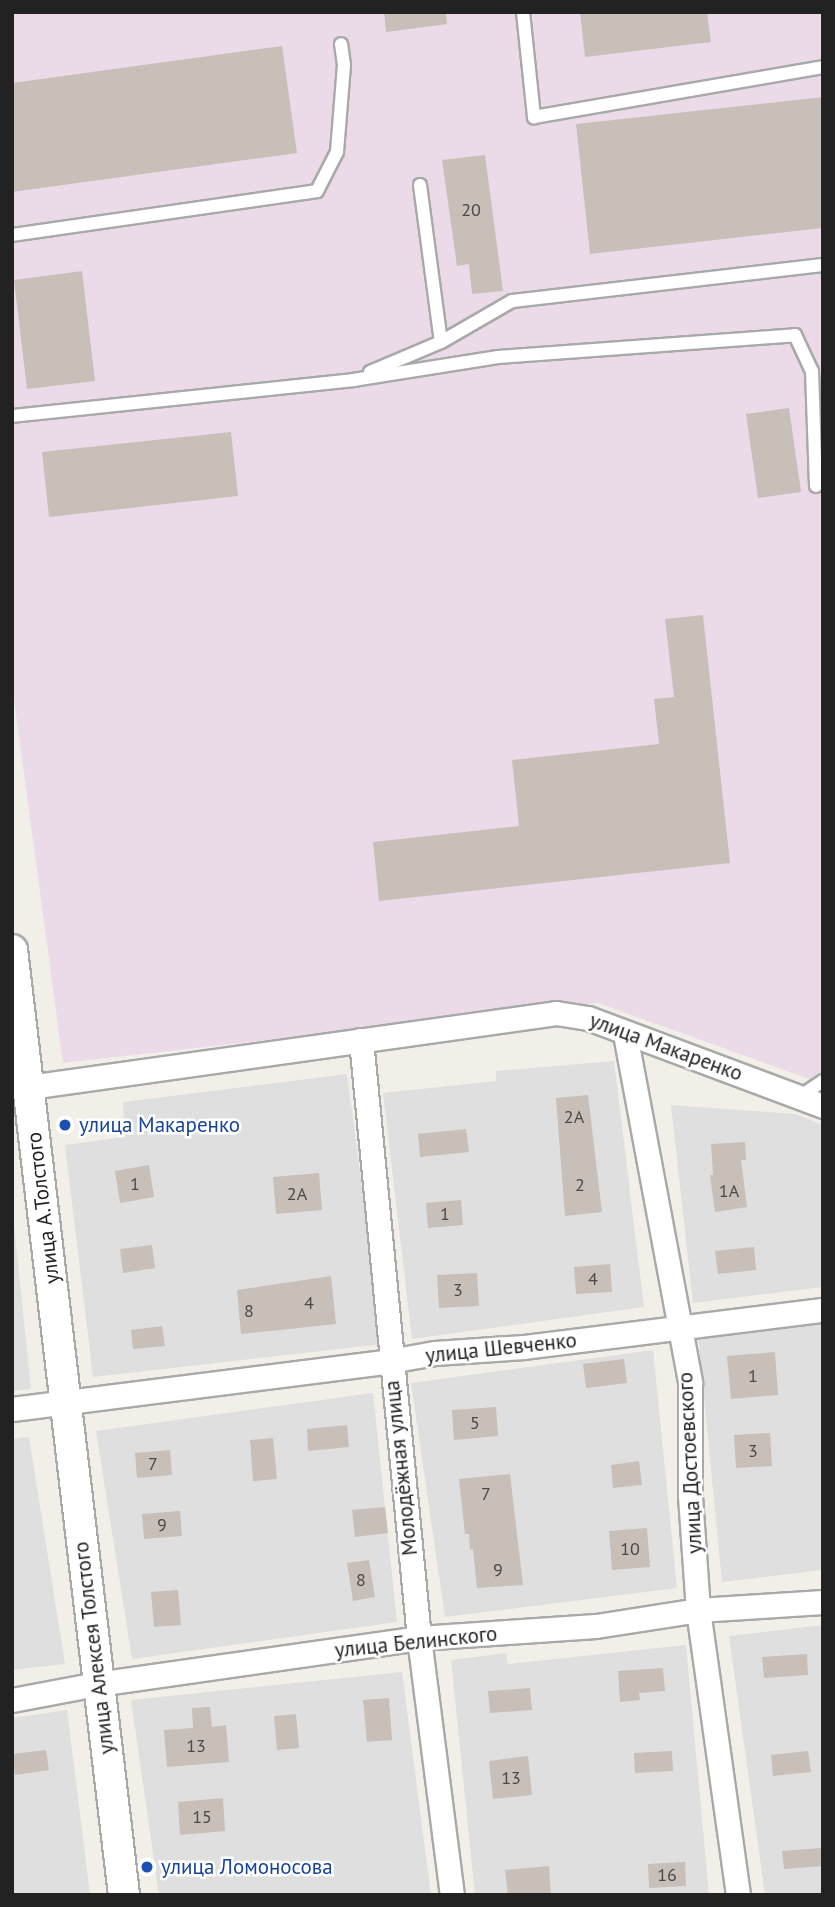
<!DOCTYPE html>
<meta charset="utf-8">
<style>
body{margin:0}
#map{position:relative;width:835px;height:1907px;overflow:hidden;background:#f2efe9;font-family:"PT Sans",sans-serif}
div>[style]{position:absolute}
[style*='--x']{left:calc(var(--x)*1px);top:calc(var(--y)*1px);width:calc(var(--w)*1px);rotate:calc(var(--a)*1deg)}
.residential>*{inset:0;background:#e0dfdf}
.industrial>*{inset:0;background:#ebdbe8}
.building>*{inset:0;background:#c7bfb8}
.roads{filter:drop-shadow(2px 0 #a9a9a9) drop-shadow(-2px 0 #a9a9a9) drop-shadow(0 2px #a9a9a9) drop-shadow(0 -2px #a9a9a9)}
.service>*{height:12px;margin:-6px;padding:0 6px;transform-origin:6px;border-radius:6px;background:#fff}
.minor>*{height:23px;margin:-11.5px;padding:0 11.5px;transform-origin:11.5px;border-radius:11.5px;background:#fff}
.tertiary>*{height:30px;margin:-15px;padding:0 15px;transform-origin:15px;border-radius:15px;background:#fff}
.dots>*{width:19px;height:19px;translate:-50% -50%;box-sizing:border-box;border:4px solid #fff;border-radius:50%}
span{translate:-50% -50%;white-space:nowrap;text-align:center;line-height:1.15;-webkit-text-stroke:5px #fff;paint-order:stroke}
.number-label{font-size:18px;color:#4b4948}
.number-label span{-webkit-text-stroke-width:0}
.street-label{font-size:21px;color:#222}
.transit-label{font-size:21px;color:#164399}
.left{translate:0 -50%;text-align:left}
.frame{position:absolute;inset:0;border:14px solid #222;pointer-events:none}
</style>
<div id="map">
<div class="residential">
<div style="clip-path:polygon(614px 1061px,644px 1307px,412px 1339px,383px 1093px,496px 1081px,496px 1071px)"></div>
<div style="clip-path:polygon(347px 1074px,383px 1344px,93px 1377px,65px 1145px,125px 1137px,123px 1102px)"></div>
<div style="clip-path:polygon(671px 1105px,796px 1114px,823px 1125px,823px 1287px,693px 1303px)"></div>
<div style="clip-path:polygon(12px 1205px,31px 1389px,12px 1391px)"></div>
<div style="clip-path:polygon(823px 1323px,823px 1570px,722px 1582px,698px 1335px)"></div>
<div style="clip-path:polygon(653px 1350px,677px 1588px,445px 1617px,411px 1383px)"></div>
<div style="clip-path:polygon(373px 1393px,397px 1622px,132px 1659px,96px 1431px)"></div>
<div style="clip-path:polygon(29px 1437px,65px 1664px,12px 1670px,12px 1439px)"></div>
<div style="clip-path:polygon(823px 1625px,823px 1895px,765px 1895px,729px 1636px)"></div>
<div style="clip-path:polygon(686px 1645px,709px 1895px,475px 1895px,451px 1660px,506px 1653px,508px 1664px)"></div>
<div style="clip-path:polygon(402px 1672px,431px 1895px,159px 1895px,131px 1700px)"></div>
<div style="clip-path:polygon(67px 1710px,90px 1895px,12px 1895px,12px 1718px)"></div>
</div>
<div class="industrial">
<div style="clip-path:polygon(12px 12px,823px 12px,823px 1084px,598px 1003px,63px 1063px,12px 685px)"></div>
</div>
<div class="building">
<div style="clip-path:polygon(384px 12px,446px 12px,447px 24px,386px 32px)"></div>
<div style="clip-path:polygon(580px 12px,707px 12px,711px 42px,585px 57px)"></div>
<div style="clip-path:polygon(282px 46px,297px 153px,12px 192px,12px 83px)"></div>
<div style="clip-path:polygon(823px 97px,823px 228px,590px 254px,576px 124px)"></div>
<div style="clip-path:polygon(485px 155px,503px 291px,472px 294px,469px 264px,457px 266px,442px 160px)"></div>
<div style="clip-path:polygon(82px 271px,95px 381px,27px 389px,14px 280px)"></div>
<div style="clip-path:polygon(789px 408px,801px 492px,758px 498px,746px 414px)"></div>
<div style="clip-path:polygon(231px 432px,238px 496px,49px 517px,42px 452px)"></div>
<div style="clip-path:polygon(703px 615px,730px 863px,379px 901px,373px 842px,519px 826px,512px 760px,659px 744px,654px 699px,674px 697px,665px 619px)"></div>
<div style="clip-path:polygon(588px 1095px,602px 1212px,565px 1216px,556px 1098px)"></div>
<div style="clip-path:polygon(466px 1129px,469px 1152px,420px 1157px,418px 1134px)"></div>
<div style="clip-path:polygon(745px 1142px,746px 1160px,741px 1160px,747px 1207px,715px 1212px,710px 1175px,713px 1175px,711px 1144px)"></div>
<div style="clip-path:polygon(149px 1165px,154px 1197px,120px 1203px,115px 1171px)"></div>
<div style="clip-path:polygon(319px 1173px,322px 1210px,276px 1214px,273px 1177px)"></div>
<div style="clip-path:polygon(461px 1200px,463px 1225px,428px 1228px,426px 1203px)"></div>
<div style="clip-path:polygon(152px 1245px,155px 1268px,123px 1273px,120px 1249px)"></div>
<div style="clip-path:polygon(754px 1247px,756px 1270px,718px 1274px,715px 1251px)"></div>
<div style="clip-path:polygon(610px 1264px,612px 1292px,576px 1294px,574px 1267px)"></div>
<div style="clip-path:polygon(477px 1273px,479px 1306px,439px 1308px,437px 1275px)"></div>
<div style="clip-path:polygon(331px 1276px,336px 1324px,241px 1334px,237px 1290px)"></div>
<div style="clip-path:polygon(162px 1326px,165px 1346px,133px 1349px,131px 1330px)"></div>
<div style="clip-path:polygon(775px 1352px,778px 1395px,731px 1399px,727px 1356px)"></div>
<div style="clip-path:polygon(624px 1359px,627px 1383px,586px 1388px,583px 1364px)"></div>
<div style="clip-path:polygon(496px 1407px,498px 1436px,454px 1440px,452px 1410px)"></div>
<div style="clip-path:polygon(347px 1425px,349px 1447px,308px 1451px,307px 1429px)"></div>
<div style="clip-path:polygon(770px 1433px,772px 1466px,736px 1468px,734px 1435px)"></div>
<div style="clip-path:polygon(273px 1438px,277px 1479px,253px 1481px,250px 1440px)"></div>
<div style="clip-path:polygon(170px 1450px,172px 1475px,137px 1478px,135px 1453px)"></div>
<div style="clip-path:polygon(639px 1461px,642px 1485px,613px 1488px,611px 1465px)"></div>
<div style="clip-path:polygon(510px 1474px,523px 1585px,477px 1588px,473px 1549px,470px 1550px,469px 1534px,465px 1534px,459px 1479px)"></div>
<div style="clip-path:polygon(385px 1507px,388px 1533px,355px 1537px,352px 1510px)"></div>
<div style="clip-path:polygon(180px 1511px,182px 1536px,144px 1539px,142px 1514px)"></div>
<div style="clip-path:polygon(647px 1528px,650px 1567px,612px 1570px,609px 1531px)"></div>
<div style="clip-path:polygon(369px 1560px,375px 1597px,353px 1601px,347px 1563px)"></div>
<div style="clip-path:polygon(178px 1590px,181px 1625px,154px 1627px,151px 1592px)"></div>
<div style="clip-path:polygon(807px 1654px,808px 1675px,764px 1678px,762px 1657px)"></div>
<div style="clip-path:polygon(663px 1668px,665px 1691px,639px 1693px,640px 1700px,620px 1702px,618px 1671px)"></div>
<div style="clip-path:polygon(530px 1688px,532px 1710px,490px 1713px,488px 1691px)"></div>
<div style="clip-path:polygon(389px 1698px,392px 1740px,367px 1742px,363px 1700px)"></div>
<div style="clip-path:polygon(210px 1707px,212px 1727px,226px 1725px,229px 1762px,167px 1767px,164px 1730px,193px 1728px,192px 1708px)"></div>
<div style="clip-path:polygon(296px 1714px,299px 1748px,277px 1750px,274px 1716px)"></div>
<div style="clip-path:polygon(46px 1750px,49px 1770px,15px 1775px,12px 1754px)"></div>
<div style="clip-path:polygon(672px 1751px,673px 1771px,635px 1773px,634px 1753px)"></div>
<div style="clip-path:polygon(808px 1751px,811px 1772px,773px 1776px,771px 1755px)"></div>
<div style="clip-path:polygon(528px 1756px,532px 1795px,493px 1799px,489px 1761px)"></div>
<div style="clip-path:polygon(223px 1798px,225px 1831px,180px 1835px,178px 1802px)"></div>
<div style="clip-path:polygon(821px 1848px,823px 1866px,784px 1869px,782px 1851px)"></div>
<div style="clip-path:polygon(685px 1862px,686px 1886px,649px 1888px,648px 1864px)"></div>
<div style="clip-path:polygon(549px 1866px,551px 1895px,508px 1895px,505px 1870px)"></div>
</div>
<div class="roads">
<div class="service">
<div style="--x:523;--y:12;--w:106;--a:84"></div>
<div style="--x:534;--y:117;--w:293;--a:-9.8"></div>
<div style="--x:420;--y:185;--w:158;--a:82.4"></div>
<div style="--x:12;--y:235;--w:308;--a:-8.2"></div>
<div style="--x:317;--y:191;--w:44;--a:-62.9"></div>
<div style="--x:337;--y:152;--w:87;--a:-85.4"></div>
<div style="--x:344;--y:65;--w:21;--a:-98"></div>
<div style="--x:370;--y:372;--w:77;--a:-22.9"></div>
<div style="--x:441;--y:342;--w:82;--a:-30"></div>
<div style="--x:512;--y:301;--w:313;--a:-6.6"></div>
<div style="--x:12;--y:416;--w:343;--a:-6"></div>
<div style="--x:353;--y:380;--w:147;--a:-9"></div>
<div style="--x:498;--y:357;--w:298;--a:-4.2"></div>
<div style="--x:795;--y:335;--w:40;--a:65"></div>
<div style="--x:812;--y:371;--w:115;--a:88"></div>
<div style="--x:802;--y:1095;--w:25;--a:-34"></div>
</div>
<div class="minor">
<div style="--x:625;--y:1034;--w:355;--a:79.4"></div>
<div style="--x:690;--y:1383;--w:113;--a:90"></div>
<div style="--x:690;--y:1496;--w:114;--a:86"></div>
<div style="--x:698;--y:1610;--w:288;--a:82"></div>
<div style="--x:361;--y:1040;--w:601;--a:84.46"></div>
<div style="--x:419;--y:1638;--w:259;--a:82.7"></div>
<div style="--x:29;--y:1087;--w:532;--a:-7.99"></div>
<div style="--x:556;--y:1013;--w:32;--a:9"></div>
<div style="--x:588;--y:1018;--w:251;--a:20.5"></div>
<div style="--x:12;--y:1409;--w:381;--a:-7.2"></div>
<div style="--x:390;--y:1361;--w:46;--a:-10.1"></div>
<div style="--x:435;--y:1353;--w:89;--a:-3.9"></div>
<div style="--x:524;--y:1347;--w:301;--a:-7.1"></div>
<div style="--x:12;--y:1700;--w:86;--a:-10.7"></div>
<div style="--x:97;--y:1684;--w:325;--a:-8.1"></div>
<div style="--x:419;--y:1638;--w:177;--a:-3.9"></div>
<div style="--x:596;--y:1626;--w:103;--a:-8.9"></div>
<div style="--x:698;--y:1610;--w:125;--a:-3.7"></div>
</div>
<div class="tertiary">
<div style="--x:12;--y:950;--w:952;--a:83.24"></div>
</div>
</div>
<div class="dots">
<div style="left:65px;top:1125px;background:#1a4fb4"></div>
<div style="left:147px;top:1867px;background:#1a4fb4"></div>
</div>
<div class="number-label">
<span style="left:471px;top:210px">20</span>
<span style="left:574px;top:1117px">2А</span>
<span style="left:135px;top:1184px">1</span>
<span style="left:580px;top:1185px">2</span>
<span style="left:729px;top:1191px">1А</span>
<span style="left:297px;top:1194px">2А</span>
<span style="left:445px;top:1214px">1</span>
<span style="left:593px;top:1279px">4</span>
<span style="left:458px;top:1290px">3</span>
<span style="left:309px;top:1303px">4</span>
<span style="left:249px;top:1311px">8</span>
<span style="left:753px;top:1376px">1</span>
<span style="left:475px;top:1423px">5</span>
<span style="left:753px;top:1451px">3</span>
<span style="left:153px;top:1464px">7</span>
<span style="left:486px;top:1494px">7</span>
<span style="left:162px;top:1525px">9</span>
<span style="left:630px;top:1549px">10</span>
<span style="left:498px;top:1570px">9</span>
<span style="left:361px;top:1580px">8</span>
<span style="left:196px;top:1746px">13</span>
<span style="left:511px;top:1778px">13</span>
<span style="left:202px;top:1817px">15</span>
<span style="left:667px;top:1875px">16</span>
</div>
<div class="street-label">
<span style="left:666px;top:1047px;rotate:20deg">улица Макаренко</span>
<span style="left:43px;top:1208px;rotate:-97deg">улица А.Толстого</span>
<span style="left:501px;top:1348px;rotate:-6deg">улица Шевченко</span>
<span style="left:690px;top:1463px;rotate:-93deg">улица Достоевского</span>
<span style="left:401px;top:1468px;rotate:-96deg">Молодёжная улица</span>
<span style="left:416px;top:1642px;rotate:-6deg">улица Белинского</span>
<span style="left:94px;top:1648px;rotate:-97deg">улица Алексея Толстого</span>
</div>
<div class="transit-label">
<span class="left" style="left:79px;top:1125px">улица Макаренко</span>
<span class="left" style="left:161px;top:1867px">улица Ломоносова</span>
</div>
<div class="frame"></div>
</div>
